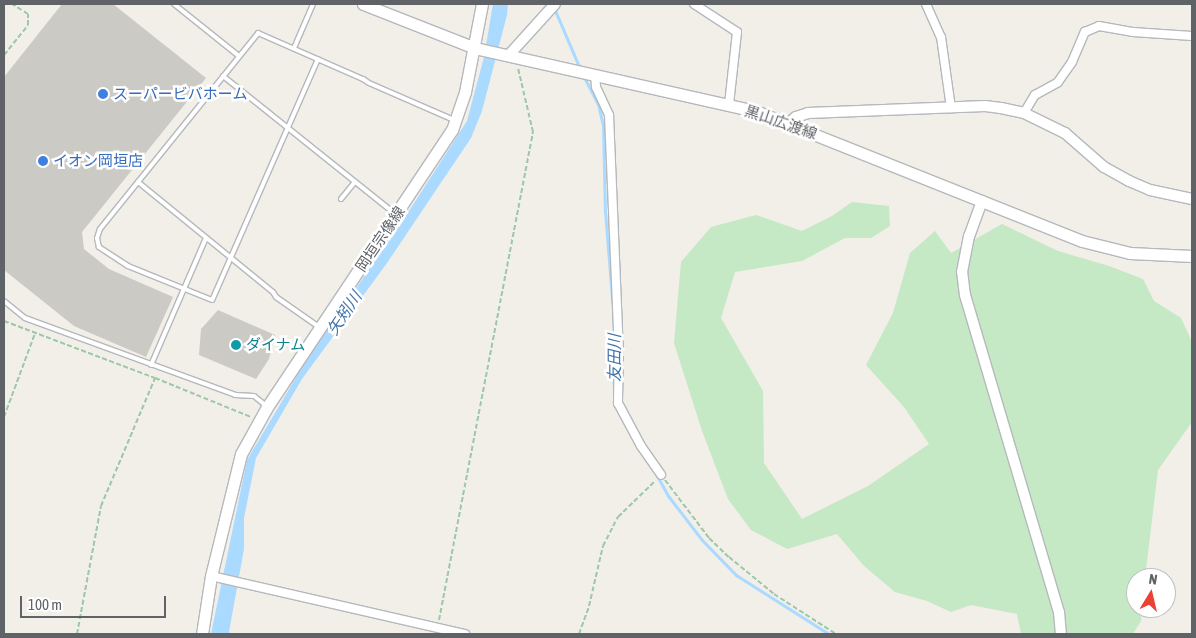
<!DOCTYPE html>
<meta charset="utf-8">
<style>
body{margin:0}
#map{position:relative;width:1196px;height:638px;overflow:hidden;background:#f1efe8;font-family:"Asap Condensed","Noto Sans JP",sans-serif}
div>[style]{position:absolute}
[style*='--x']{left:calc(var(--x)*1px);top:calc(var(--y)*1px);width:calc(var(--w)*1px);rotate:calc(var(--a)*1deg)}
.green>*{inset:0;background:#c5e8c5}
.water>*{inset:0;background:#aadaff}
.stream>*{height:3px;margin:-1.5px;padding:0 1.5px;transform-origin:1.5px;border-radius:1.5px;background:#aadaff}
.building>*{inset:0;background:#cccac5}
.path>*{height:2px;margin-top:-1px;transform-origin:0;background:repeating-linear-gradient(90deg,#9cc7a9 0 5px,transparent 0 7.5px)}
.roads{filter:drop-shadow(1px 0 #b5b8bc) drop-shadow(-1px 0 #b5b8bc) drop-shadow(0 1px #b5b8bc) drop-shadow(0 -1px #b5b8bc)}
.service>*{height:4px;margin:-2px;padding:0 2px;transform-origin:2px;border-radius:2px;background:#fff}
.minor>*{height:8px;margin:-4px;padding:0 4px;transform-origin:4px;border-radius:4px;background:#fff}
.tertiary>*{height:10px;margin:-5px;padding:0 5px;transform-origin:5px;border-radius:5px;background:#fff}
.secondary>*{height:11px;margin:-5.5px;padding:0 5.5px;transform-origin:5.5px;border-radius:5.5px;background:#fff}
.dots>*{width:14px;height:14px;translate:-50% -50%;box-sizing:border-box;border:2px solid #fff;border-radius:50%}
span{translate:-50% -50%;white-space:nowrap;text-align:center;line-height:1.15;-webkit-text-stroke:5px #fff;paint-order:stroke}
.shop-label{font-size:15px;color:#366cbe}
.left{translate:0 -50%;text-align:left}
.street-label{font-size:15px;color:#5f6368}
.culture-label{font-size:15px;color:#0d838f}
.water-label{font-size:16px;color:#4174aa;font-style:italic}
.frame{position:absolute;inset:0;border:5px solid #5f6368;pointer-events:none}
.north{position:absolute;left:1126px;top:568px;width:50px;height:50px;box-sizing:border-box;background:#fff;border:1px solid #bfc1c3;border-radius:50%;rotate:9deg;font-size:14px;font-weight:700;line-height:20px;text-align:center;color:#5f6368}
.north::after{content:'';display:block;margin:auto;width:18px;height:22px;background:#ea4335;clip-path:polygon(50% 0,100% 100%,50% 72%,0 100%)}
.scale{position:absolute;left:20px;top:596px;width:146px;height:22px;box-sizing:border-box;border:2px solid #5f6368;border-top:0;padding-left:6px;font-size:15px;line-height:18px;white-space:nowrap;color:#5f6368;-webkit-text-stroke:4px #fff;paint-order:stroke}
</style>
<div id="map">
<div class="green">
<div style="clip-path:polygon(852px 202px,889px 206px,890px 226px,871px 238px,845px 238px,802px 261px,735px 272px,721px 318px,763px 391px,764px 463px,802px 519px,868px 486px,929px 444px,904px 407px,866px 365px,893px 313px,910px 253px,935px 231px,951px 253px,1002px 224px,1058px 251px,1109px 266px,1143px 279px,1154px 301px,1181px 318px,1192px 342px,1192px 422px,1158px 470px,1145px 578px,1136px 578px,1136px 608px,1142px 608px,1141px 621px,1133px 634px,1021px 634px,1017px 614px,971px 605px,951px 612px,927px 601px,895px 592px,864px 566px,837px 534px,787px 549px,751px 530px,728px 499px,702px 431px,674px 343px,681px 262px,711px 227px,756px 215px,802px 231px,832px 216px)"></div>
</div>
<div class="water">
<div style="clip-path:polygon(493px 4px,508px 4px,507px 15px,482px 111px,471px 138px,387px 263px,302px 379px,256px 458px,244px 518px,244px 549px,229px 632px,231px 634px,211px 634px,247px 460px,307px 359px,400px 225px,467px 121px,484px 57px)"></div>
</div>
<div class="stream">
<div style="--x:554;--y:8;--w:66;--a:66.9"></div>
<div style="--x:583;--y:75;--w:33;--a:63"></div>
<div style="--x:598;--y:104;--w:23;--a:77"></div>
<div style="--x:603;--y:126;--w:85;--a:88.7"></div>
<div style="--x:605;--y:211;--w:111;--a:85.4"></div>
<div style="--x:614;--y:322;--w:46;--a:92.5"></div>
<div style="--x:612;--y:368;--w:28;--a:84"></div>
<div style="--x:656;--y:474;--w:26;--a:61"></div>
<div style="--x:669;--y:497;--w:54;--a:52.5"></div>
<div style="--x:702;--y:540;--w:49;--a:45.8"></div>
<div style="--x:736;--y:575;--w:110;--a:32.4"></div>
</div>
<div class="building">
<div style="clip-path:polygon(62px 4px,113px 4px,206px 78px,82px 232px,84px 249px,109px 269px,173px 297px,146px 357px,74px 326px,4px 270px,4px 77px)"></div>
<div style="clip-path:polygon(218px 310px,275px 335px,269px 359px,256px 379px,199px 355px,201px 329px)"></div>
</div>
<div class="path">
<div style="--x:4;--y:55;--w:38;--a:-51"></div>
<div style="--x:28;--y:25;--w:11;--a:-90"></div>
<div style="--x:28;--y:14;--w:19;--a:-148"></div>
<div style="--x:4;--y:321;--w:161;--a:20.7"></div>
<div style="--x:155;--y:378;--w:104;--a:22.1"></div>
<div style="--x:4;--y:417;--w:90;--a:-69.7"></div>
<div style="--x:665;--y:480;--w:73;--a:52.8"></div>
<div style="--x:709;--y:538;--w:28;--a:44"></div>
<div style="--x:729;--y:557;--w:58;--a:39.4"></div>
<div style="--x:774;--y:594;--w:74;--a:32.8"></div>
<div style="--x:439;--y:620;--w:497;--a:-79.1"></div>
<div style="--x:533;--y:132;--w:66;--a:-103.2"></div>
<div style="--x:77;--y:634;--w:130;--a:-79.4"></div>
<div style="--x:101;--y:506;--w:139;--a:-67.1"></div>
<div style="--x:579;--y:634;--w:30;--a:-70"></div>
<div style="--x:589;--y:606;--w:62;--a:-76.9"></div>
<div style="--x:603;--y:546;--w:33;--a:-63"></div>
<div style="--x:618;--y:517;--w:52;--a:-44.2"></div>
</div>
<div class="roads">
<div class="service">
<div style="--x:174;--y:4;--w:83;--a:38.7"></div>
<div style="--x:294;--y:48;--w:48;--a:-66.6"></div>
<div style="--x:318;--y:59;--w:263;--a:113.7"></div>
<div style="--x:212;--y:300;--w:91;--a:-158"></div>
<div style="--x:128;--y:266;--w:35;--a:-147"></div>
<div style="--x:99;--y:247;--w:9;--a:-103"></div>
<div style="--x:97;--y:238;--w:9;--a:-72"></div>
<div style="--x:100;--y:229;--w:252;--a:-51.1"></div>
<div style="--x:258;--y:33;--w:115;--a:23.7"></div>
<div style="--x:363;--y:79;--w:7;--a:34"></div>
<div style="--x:369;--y:83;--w:93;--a:23.5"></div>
<div style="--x:223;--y:76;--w:221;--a:38.7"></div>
<div style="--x:138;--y:182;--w:174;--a:39.2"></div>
<div style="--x:273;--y:292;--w:6;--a:59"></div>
<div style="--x:276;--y:297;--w:52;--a:34.9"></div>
<div style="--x:341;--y:199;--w:21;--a:-51"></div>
<div style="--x:4;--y:301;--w:27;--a:39"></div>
<div style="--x:25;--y:318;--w:224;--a:20.1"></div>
<div style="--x:235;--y:395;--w:19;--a:3"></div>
<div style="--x:254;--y:396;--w:14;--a:39"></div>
<div style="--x:151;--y:365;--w:138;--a:-66.6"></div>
</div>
<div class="minor">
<div style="--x:694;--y:4;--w:51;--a:33.1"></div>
<div style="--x:737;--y:32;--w:73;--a:96.3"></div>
<div style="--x:926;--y:4;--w:36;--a:66"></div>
<div style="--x:941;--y:37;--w:72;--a:82"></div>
<div style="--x:595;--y:75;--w:12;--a:85"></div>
<div style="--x:596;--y:87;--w:31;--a:65"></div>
<div style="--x:609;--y:115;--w:234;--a:87.6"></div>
<div style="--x:619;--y:349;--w:54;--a:91.1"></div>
<div style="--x:618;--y:403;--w:49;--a:61.9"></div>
<div style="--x:641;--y:446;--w:35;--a:55"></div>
<div style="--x:1024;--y:113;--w:21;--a:-59"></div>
<div style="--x:1035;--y:95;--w:26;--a:-29"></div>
<div style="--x:1058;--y:82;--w:24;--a:-55"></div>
<div style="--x:1072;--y:62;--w:33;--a:-67"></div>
<div style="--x:1085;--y:32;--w:15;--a:-23"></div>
<div style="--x:1099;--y:26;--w:35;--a:10"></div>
<div style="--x:1133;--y:32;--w:59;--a:3.9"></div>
<div style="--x:211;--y:576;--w:261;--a:12.9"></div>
</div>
<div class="tertiary">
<div style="--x:508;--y:56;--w:70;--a:-47.9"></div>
<div style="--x:789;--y:123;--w:9;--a:-41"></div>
<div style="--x:796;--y:117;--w:13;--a:-18"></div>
<div style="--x:808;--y:113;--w:177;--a:-2.3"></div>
<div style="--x:985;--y:106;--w:16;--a:7"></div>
<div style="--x:1001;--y:108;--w:24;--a:12"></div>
<div style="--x:1024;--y:113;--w:46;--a:26"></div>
<div style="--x:1065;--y:133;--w:52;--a:41.1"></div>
<div style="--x:1104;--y:167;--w:29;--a:29"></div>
<div style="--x:1129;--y:181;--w:23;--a:23"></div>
<div style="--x:1150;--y:190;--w:43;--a:12.1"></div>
<div style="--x:982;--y:201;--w:37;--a:110"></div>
<div style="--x:969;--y:236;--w:36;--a:101"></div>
<div style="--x:962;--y:271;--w:24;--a:83"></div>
<div style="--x:965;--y:295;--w:331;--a:73.5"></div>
<div style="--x:1059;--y:612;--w:22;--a:85"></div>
</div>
<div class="secondary">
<div style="--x:363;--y:4;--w:120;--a:21.4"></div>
<div style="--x:475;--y:48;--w:290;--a:12.7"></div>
<div style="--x:758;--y:112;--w:349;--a:21.7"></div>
<div style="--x:1082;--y:241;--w:49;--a:14"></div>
<div style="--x:1130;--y:253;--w:62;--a:2.8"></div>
<div style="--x:202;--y:634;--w:59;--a:-81.2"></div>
<div style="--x:211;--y:576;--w:126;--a:-76.2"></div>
<div style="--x:241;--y:454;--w:54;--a:-61"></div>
<div style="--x:267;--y:407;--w:333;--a:-56.3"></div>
<div style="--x:452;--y:130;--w:40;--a:-71.1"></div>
<div style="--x:465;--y:92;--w:90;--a:-79.1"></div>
</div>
</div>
<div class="dots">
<div style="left:103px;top:94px;background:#3f7fe0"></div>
<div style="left:43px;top:161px;background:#3f7fe0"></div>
<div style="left:236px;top:345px;background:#0f9aa8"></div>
</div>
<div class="shop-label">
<span class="left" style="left:113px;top:94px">スーパービバホーム</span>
<span class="left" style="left:53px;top:161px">イオン岡垣店</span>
</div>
<div class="street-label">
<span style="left:781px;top:122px;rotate:19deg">黒山広渡線</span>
<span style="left:380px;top:239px;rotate:-56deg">岡垣宗像線</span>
</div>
<div class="culture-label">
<span class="left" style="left:246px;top:345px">ダイナム</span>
</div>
<div class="water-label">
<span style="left:344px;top:313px;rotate:-56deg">矢矧川</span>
<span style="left:614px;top:358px;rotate:-90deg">友田川</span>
</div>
<div class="frame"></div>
<div class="north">N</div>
<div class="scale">100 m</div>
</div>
